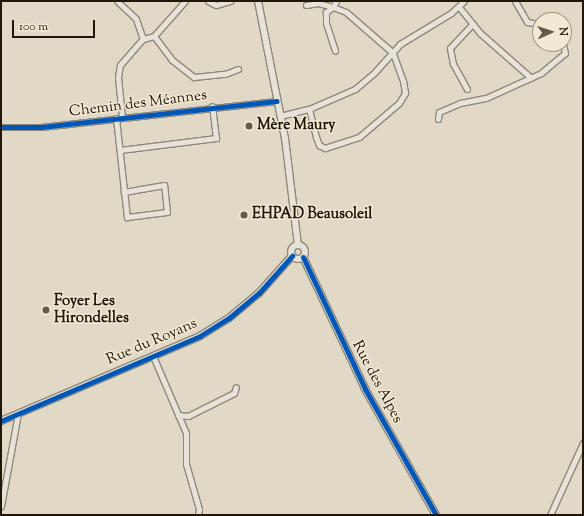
<!DOCTYPE html>
<meta charset="utf-8">
<style>
body{margin:0}
#map{position:relative;width:584px;height:516px;overflow:hidden;background:#e1d8c5;font-family:"Sorts Mill Goudy",serif}
div>[style]{position:absolute}
[style*='--x']{left:calc(var(--x)*1px);top:calc(var(--y)*1px);width:calc(var(--w)*1px);rotate:calc(var(--a)*1deg)}
.roads{filter:drop-shadow(1px 0 #8e887b) drop-shadow(-1px 0 #8e887b) drop-shadow(0 1px #8e887b) drop-shadow(0 -1px #8e887b)}
.minor>*{height:5px;margin:-2.5px;padding:0 2.5px;transform-origin:2.5px;border-radius:2.5px;background:#e7e3d9}
.tertiary>*{height:6px;margin:-3px;padding:0 3px;transform-origin:3px;border-radius:3px;background:#e7e3d9}
.tertiary>.ring{margin:-3px;padding:0;box-sizing:content-box;background:none;border:6px solid #e7e3d9;border-radius:50%}
.cycleway>*{height:5px;margin:-2.5px;padding:0 2.5px;transform-origin:2.5px;border-radius:2.5px;background:#0057b8}
.dots>*{width:11px;height:11px;translate:-50% -50%;box-sizing:border-box;border:2px solid #f3e9d2;border-radius:50%}
span{translate:-50% -50%;white-space:nowrap;text-align:center;line-height:1.15;-webkit-text-stroke:3px #f3e9d2;paint-order:stroke}
.street-label{font-size:15px;color:#20170a}
.poi-label{font-size:15px;color:#20170a;font-weight:700}
.left{translate:0 -50%;text-align:left}
.frame{position:absolute;inset:0;border:2px solid #20170a;pointer-events:none}
.north{position:absolute;left:532px;top:12px;width:40px;height:40px;box-sizing:border-box;background:#f3e9d2;border:1px solid #9f9582;border-radius:50%;rotate:87deg;font-size:11px;font-weight:700;line-height:16px;text-align:center;color:#20170a}
.north::after{content:'';display:block;margin:auto;width:14px;height:18px;background:#645b4b;clip-path:polygon(50% 0,100% 100%,50% 72%,0 100%)}
.scale{position:absolute;left:12px;top:20px;width:83px;height:18px;box-sizing:border-box;border:2px solid #20170a;border-top:0;padding-left:5px;font-size:12px;line-height:14px;white-space:nowrap;color:#20170a;-webkit-text-stroke:3px #f3e9d2;paint-order:stroke}
</style>
<div id="map">
<div class="roads">
<div class="minor">
<div style="--x:117;--y:1;--w:26;--a:43"></div>
<div style="--x:136;--y:19;--w:21;--a:71"></div>
<div style="--x:208;--y:1;--w:9;--a:27"></div>
<div style="--x:216;--y:5;--w:15;--a:-16"></div>
<div style="--x:515;--y:1;--w:24;--a:60"></div>
<div style="--x:527;--y:22;--w:13;--a:9"></div>
<div style="--x:306;--y:5;--w:12;--a:-9"></div>
<div style="--x:318;--y:3;--w:16;--a:15"></div>
<div style="--x:333;--y:7;--w:9;--a:144"></div>
<div style="--x:326;--y:12;--w:11;--a:90"></div>
<div style="--x:326;--y:23;--w:29;--a:72"></div>
<div style="--x:459;--y:7;--w:33;--a:51"></div>
<div style="--x:480;--y:33;--w:68;--a:41.4"></div>
<div style="--x:154;--y:36;--w:30;--a:53"></div>
<div style="--x:172;--y:60;--w:28;--a:38"></div>
<div style="--x:194;--y:77;--w:31;--a:-6"></div>
<div style="--x:225;--y:74;--w:14;--a:-21"></div>
<div style="--x:467;--y:89;--w:29;--a:-119"></div>
<div style="--x:453;--y:64;--w:16;--a:-101"></div>
<div style="--x:450;--y:48;--w:33;--a:-47"></div>
<div style="--x:309;--y:109;--w:29;--a:76"></div>
<div style="--x:316;--y:137;--w:9;--a:69"></div>
<div style="--x:319;--y:145;--w:7;--a:27"></div>
<div style="--x:325;--y:148;--w:36;--a:-18"></div>
<div style="--x:359;--y:137;--w:52;--a:-40.4"></div>
<div style="--x:399;--y:103;--w:12;--a:-59"></div>
<div style="--x:405;--y:93;--w:12;--a:-99"></div>
<div style="--x:403;--y:81;--w:30;--a:-110"></div>
<div style="--x:393;--y:53;--w:62;--a:-138.9"></div>
<div style="--x:346;--y:12;--w:14;--a:-159"></div>
<div style="--x:333;--y:7;--w:7;--a:-63"></div>
<div style="--x:280;--y:116;--w:30;--a:-14"></div>
<div style="--x:309;--y:109;--w:50;--a:-23.5"></div>
<div style="--x:355;--y:89;--w:25;--a:-40"></div>
<div style="--x:374;--y:73;--w:39;--a:-48"></div>
<div style="--x:400;--y:44;--w:60;--a:-31.3"></div>
<div style="--x:451;--y:13;--w:18;--a:-43"></div>
<div style="--x:122;--y:117;--w:40;--a:-95.7"></div>
<div style="--x:118;--y:77;--w:12;--a:-81"></div>
<div style="--x:120;--y:65;--w:35;--a:-49"></div>
<div style="--x:143;--y:39;--w:11;--a:-15"></div>
<div style="--x:154;--y:36;--w:47;--a:-48.5"></div>
<div style="--x:116;--y:118;--w:100;--a:83.7"></div>
<div style="--x:127;--y:217;--w:40;--a:-7.1"></div>
<div style="--x:167;--y:212;--w:27;--a:-96"></div>
<div style="--x:164;--y:185;--w:41;--a:170.1"></div>
<div style="--x:438;--y:119;--w:7;--a:-82"></div>
<div style="--x:439;--y:112;--w:23;--a:-23"></div>
<div style="--x:460;--y:103;--w:26;--a:-11"></div>
<div style="--x:486;--y:98;--w:60;--a:-24.4"></div>
<div style="--x:541;--y:73;--w:31;--a:-40"></div>
<div style="--x:565;--y:53;--w:9;--a:-103"></div>
<div style="--x:1;--y:127;--w:40;--a:0"></div>
<div style="--x:41;--y:127;--w:237;--a:-6.3"></div>
<div style="--x:120;--y:150;--w:97;--a:-7.1"></div>
<div style="--x:216;--y:138;--w:32;--a:-97"></div>
<div style="--x:153;--y:356;--w:84;--a:66.8"></div>
<div style="--x:186;--y:433;--w:31;--a:90"></div>
<div style="--x:186;--y:464;--w:47;--a:73.9"></div>
<div style="--x:199;--y:509;--w:6;--a:99"></div>
<div style="--x:178;--y:415;--w:10;--a:6"></div>
<div style="--x:188;--y:416;--w:51;--a:-26.6"></div>
<div style="--x:234;--y:393;--w:6;--a:-72"></div>
<div style="--x:1;--y:506;--w:95;--a:-79.6"></div>
<div style="--x:550;--y:515;--w:79;--a:-65.4"></div>
</div>
<div class="tertiary">
<div style="--x:258;--y:1;--w:140;--a:78.9"></div>
<div style="--x:285;--y:138;--w:108;--a:83.1"></div>
<div class="ring" style="left:291px;top:245px;width:8px;height:8px"></div>
<div style="--x:303;--y:257;--w:146;--a:64.8"></div>
<div style="--x:365;--y:389;--w:145;--a:60.6"></div>
<div style="--x:1;--y:421;--w:216;--a:-23.1"></div>
<div style="--x:200;--y:336;--w:34;--a:-32"></div>
<div style="--x:229;--y:318;--w:39;--a:-40"></div>
<div style="--x:259;--y:293;--w:50;--a:-48.3"></div>
</div>
</div>
<div class="cycleway">
<div style="--x:1;--y:127;--w:40;--a:0"></div>
<div style="--x:41;--y:127;--w:237;--a:-6.3"></div>
<div style="--x:303;--y:257;--w:146;--a:64.8"></div>
<div style="--x:365;--y:389;--w:145;--a:60.6"></div>
<div style="--x:1;--y:421;--w:216;--a:-23.1"></div>
<div style="--x:200;--y:336;--w:34;--a:-32"></div>
<div style="--x:229;--y:318;--w:39;--a:-40"></div>
<div style="--x:259;--y:293;--w:50;--a:-48.3"></div>
</div>
<div class="dots">
<div style="left:249px;top:126px;background:#645b4b"></div>
<div style="left:244px;top:215px;background:#645b4b"></div>
<div style="left:46px;top:310px;background:#645b4b"></div>
</div>
<div class="street-label">
<span style="left:138px;top:104px;rotate:-7deg">Chemin des Méannes</span>
<span style="left:152px;top:342px;rotate:-23deg">Rue du Royans</span>
<span style="left:377px;top:382px;rotate:62deg">Rue des Alpes</span>
</div>
<div class="poi-label">
<span class="left" style="left:257px;top:126px">Mère Maury</span>
<span class="left" style="left:252px;top:215px">EHPAD Beausoleil</span>
<span class="left" style="left:54px;top:310px">Foyer Les<br>Hirondelles</span>
</div>
<div class="frame"></div>
<div class="north">N</div>
<div class="scale">100 m</div>
</div>
